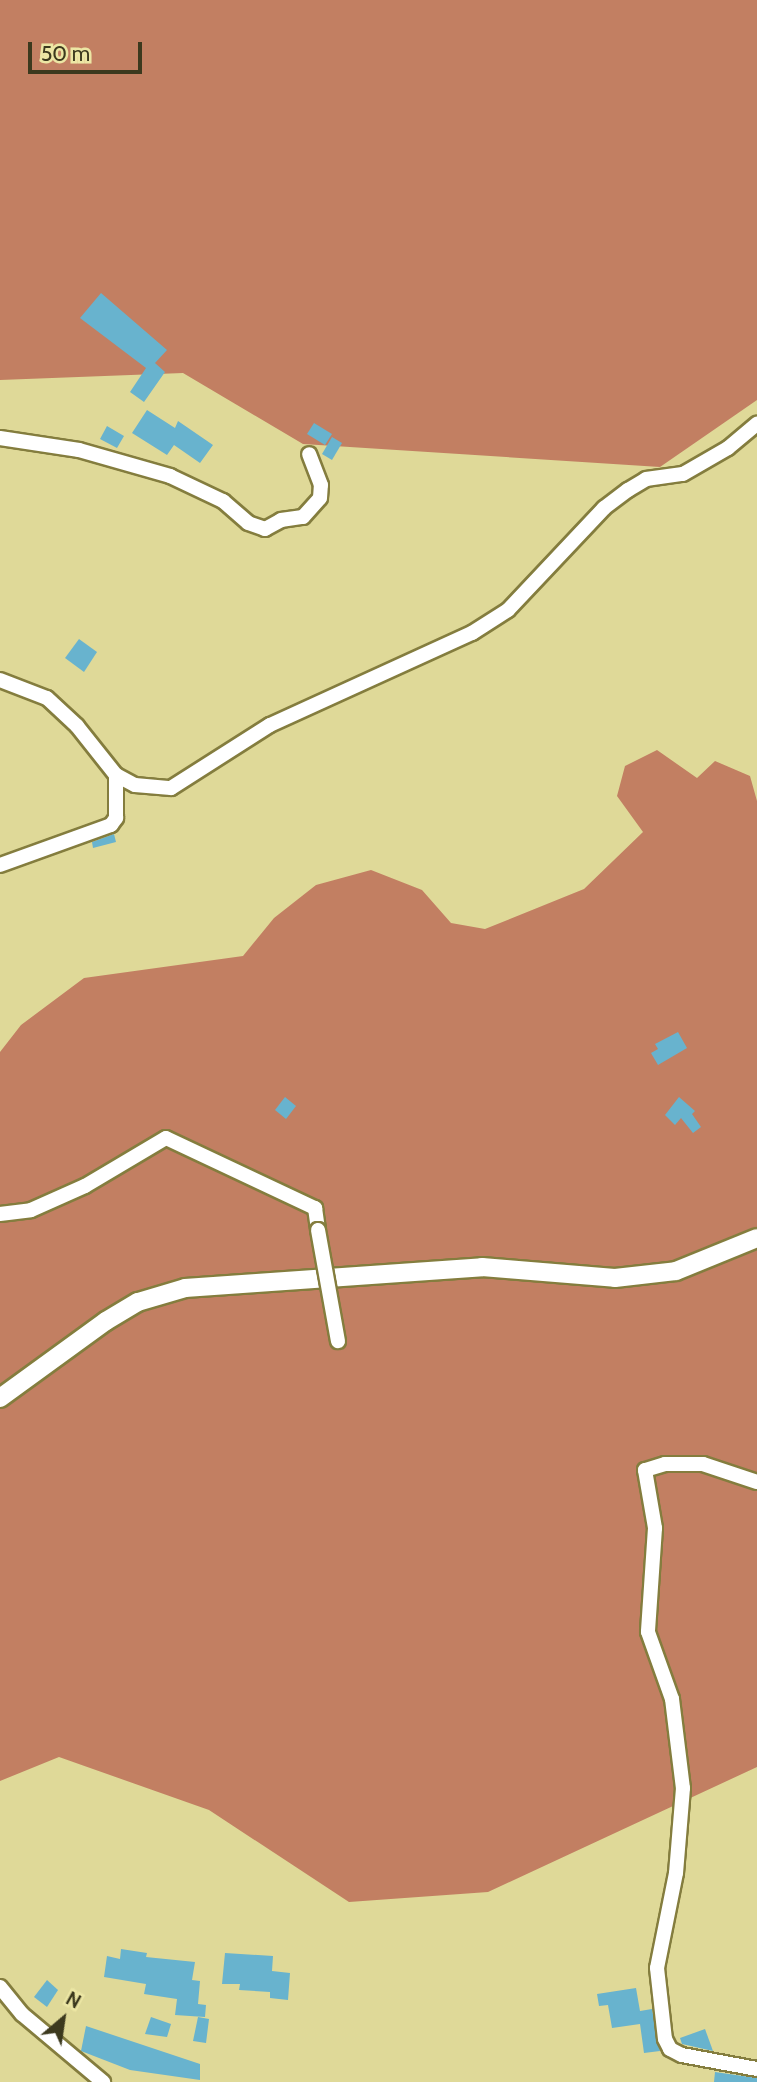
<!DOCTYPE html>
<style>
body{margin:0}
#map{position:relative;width:757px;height:2082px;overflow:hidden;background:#dfd998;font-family:Cabin,sans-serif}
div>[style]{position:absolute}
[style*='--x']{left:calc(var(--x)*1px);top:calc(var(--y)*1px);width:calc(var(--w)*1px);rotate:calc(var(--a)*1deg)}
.forest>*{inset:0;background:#c27f62}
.building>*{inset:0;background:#68b3ce}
.roads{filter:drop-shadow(2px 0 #847d3e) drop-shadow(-2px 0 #847d3e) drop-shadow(0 2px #847d3e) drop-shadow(0 -2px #847d3e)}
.minor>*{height:14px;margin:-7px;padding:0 7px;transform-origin:7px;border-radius:7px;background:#fff}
.tertiary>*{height:18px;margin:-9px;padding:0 9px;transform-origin:9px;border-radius:9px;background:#fff}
.bridges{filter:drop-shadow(2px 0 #847d3e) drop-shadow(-2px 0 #847d3e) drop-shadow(0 2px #847d3e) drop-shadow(0 -2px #847d3e)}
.minor-bridge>*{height:14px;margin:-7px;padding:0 7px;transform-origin:7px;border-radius:7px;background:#fff}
span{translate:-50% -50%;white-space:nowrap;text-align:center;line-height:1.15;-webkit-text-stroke:6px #ece6a4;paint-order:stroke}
.north{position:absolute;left:28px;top:1984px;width:70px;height:70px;-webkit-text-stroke:5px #ece6a4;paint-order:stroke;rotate:29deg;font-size:19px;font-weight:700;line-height:28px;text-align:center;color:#3c391e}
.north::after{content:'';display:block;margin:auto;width:24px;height:32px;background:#3c391e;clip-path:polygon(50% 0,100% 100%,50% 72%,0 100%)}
.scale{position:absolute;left:28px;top:42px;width:114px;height:32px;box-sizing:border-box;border:4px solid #3c391e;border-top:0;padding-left:9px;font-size:21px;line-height:24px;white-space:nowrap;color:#3c391e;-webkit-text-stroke:5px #ece6a4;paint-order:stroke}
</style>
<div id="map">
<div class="forest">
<div style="clip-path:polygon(0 0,757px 0,757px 400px,660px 467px,303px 444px,183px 373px,0 380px)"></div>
<div style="clip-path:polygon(657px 750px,697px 778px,715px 761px,750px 776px,757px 801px,757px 1767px,488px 1892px,349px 1902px,209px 1810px,59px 1757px,0 1781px,0 1052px,21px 1025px,84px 978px,243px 956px,274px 918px,316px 885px,371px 870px,422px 890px,451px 923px,485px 929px,584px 889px,643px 832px,617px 796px,625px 766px)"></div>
</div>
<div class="building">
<div style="clip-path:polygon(101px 293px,167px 350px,155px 363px,165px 372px,144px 402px,130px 392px,146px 368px,80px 318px)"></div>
<div style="clip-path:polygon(147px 410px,175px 428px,178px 421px,213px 445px,200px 463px,174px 445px,167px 455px,132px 433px)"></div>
<div style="clip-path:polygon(314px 423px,332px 434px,325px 445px,307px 434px)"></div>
<div style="clip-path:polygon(107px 426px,124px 436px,117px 448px,100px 439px)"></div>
<div style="clip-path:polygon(332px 437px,342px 443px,332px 460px,322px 454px)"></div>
<div style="clip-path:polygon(79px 639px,97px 652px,84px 672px,65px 658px)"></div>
<div style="clip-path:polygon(114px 834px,116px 842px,93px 848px,92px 842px)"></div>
<div style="clip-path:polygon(678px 1032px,687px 1048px,658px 1065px,651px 1053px,658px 1049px,655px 1044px)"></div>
<div style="clip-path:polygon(285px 1097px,296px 1106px,286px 1119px,275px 1110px)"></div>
<div style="clip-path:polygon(679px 1097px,695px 1111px,692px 1114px,701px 1127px,693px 1133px,681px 1118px,675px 1125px,665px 1115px)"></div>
<div style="clip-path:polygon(121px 1949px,147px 1953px,146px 1957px,195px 1962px,192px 1980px,200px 1981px,198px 2004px,206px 2005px,205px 2017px,175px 2015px,177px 1999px,144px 1994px,146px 1984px,104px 1977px,107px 1956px,120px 1959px)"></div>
<div style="clip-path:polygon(225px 1953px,273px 1956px,272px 1971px,290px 1973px,288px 2000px,270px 1998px,270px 1992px,239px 1990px,240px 1984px,222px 1984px)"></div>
<div style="clip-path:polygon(47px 1980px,58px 1990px,47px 2007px,34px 1997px)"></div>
<div style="clip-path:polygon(636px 1988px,640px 2011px,652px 2009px,660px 2051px,644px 2053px,640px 2024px,612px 2028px,608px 2005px,599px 2006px,597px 1994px)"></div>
<div style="clip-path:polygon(151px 2017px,171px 2024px,167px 2037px,145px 2034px)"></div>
<div style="clip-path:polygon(198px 2017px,209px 2019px,206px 2043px,193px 2041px)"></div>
<div style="clip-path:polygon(86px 2026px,200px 2064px,200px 2080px,130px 2070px,81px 2051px)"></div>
<div style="clip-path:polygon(705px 2029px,713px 2051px,682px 2044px,680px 2038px)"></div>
<div style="clip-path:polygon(715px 2072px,757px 2078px,757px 2082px,714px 2082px)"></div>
</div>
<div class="roads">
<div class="minor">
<div style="--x:0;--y:438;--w:80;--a:8.6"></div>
<div style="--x:79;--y:450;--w:95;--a:15.9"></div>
<div style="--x:170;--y:476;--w:59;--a:25.3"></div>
<div style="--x:223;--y:501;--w:33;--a:41"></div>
<div style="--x:248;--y:523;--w:18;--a:19"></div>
<div style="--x:265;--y:529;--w:18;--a:-29"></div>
<div style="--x:281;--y:520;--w:22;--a:-8"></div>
<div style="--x:303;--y:517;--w:25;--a:-48"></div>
<div style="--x:320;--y:498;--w:13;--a:-86"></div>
<div style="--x:321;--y:485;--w:33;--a:-111"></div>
<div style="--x:0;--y:680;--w:50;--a:21"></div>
<div style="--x:47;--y:698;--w:41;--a:43"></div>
<div style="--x:77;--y:726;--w:63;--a:51.5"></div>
<div style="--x:116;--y:775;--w:21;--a:28"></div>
<div style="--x:135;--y:785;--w:36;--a:5"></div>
<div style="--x:171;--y:788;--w:117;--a:-32.5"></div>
<div style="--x:270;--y:725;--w:222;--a:-24.5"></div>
<div style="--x:472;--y:633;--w:43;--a:-32.6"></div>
<div style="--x:508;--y:610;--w:140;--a:-46.7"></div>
<div style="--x:604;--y:508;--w:30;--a:-37"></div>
<div style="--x:628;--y:490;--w:21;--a:-31"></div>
<div style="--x:646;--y:479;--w:37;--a:-8"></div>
<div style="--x:683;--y:474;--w:52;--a:-30"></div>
<div style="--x:728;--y:448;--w:38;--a:-40"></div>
<div style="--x:0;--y:865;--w:118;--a:-19.8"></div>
<div style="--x:111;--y:825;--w:9;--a:-54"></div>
<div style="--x:116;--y:818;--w:43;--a:-90"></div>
<div style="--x:0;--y:1214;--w:31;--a:-7"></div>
<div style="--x:31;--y:1210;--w:59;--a:-24"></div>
<div style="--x:85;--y:1186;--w:94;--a:-30.7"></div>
<div style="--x:166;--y:1138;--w:165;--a:25.2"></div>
<div style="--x:315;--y:1208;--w:22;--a:82"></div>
<div style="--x:757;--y:1482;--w:57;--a:-161.6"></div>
<div style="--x:703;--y:1464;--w:38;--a:180"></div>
<div style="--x:665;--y:1464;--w:21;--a:163"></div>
<div style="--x:645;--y:1470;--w:59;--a:80.2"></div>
<div style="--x:655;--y:1528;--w:104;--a:93.9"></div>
<div style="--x:648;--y:1632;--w:71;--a:70.3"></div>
<div style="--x:672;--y:1699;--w:90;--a:83"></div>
<div style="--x:683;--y:1788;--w:85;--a:94.7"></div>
<div style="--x:676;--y:1873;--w:97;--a:101.3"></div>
<div style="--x:657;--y:1968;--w:71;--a:83.6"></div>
<div style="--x:665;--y:2039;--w:11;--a:63"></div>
<div style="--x:670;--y:2049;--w:13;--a:27"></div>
<div style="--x:682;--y:2055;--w:76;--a:10.6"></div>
<div style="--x:0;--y:1987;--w:35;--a:51"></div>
<div style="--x:22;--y:2014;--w:106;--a:40"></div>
</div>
<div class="tertiary">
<div style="--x:0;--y:1398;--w:131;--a:-36"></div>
<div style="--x:106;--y:1321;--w:37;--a:-31"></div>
<div style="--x:138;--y:1302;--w:49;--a:-16.6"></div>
<div style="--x:185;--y:1288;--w:298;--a:-4"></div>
<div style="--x:482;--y:1267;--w:133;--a:4.7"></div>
<div style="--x:615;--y:1278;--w:61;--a:-6.5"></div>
<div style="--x:676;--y:1271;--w:87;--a:-22.2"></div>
</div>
</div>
<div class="bridges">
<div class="minor-bridge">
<div style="--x:318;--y:1230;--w:113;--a:79.8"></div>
</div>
</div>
<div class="north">N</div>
<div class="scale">50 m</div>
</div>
